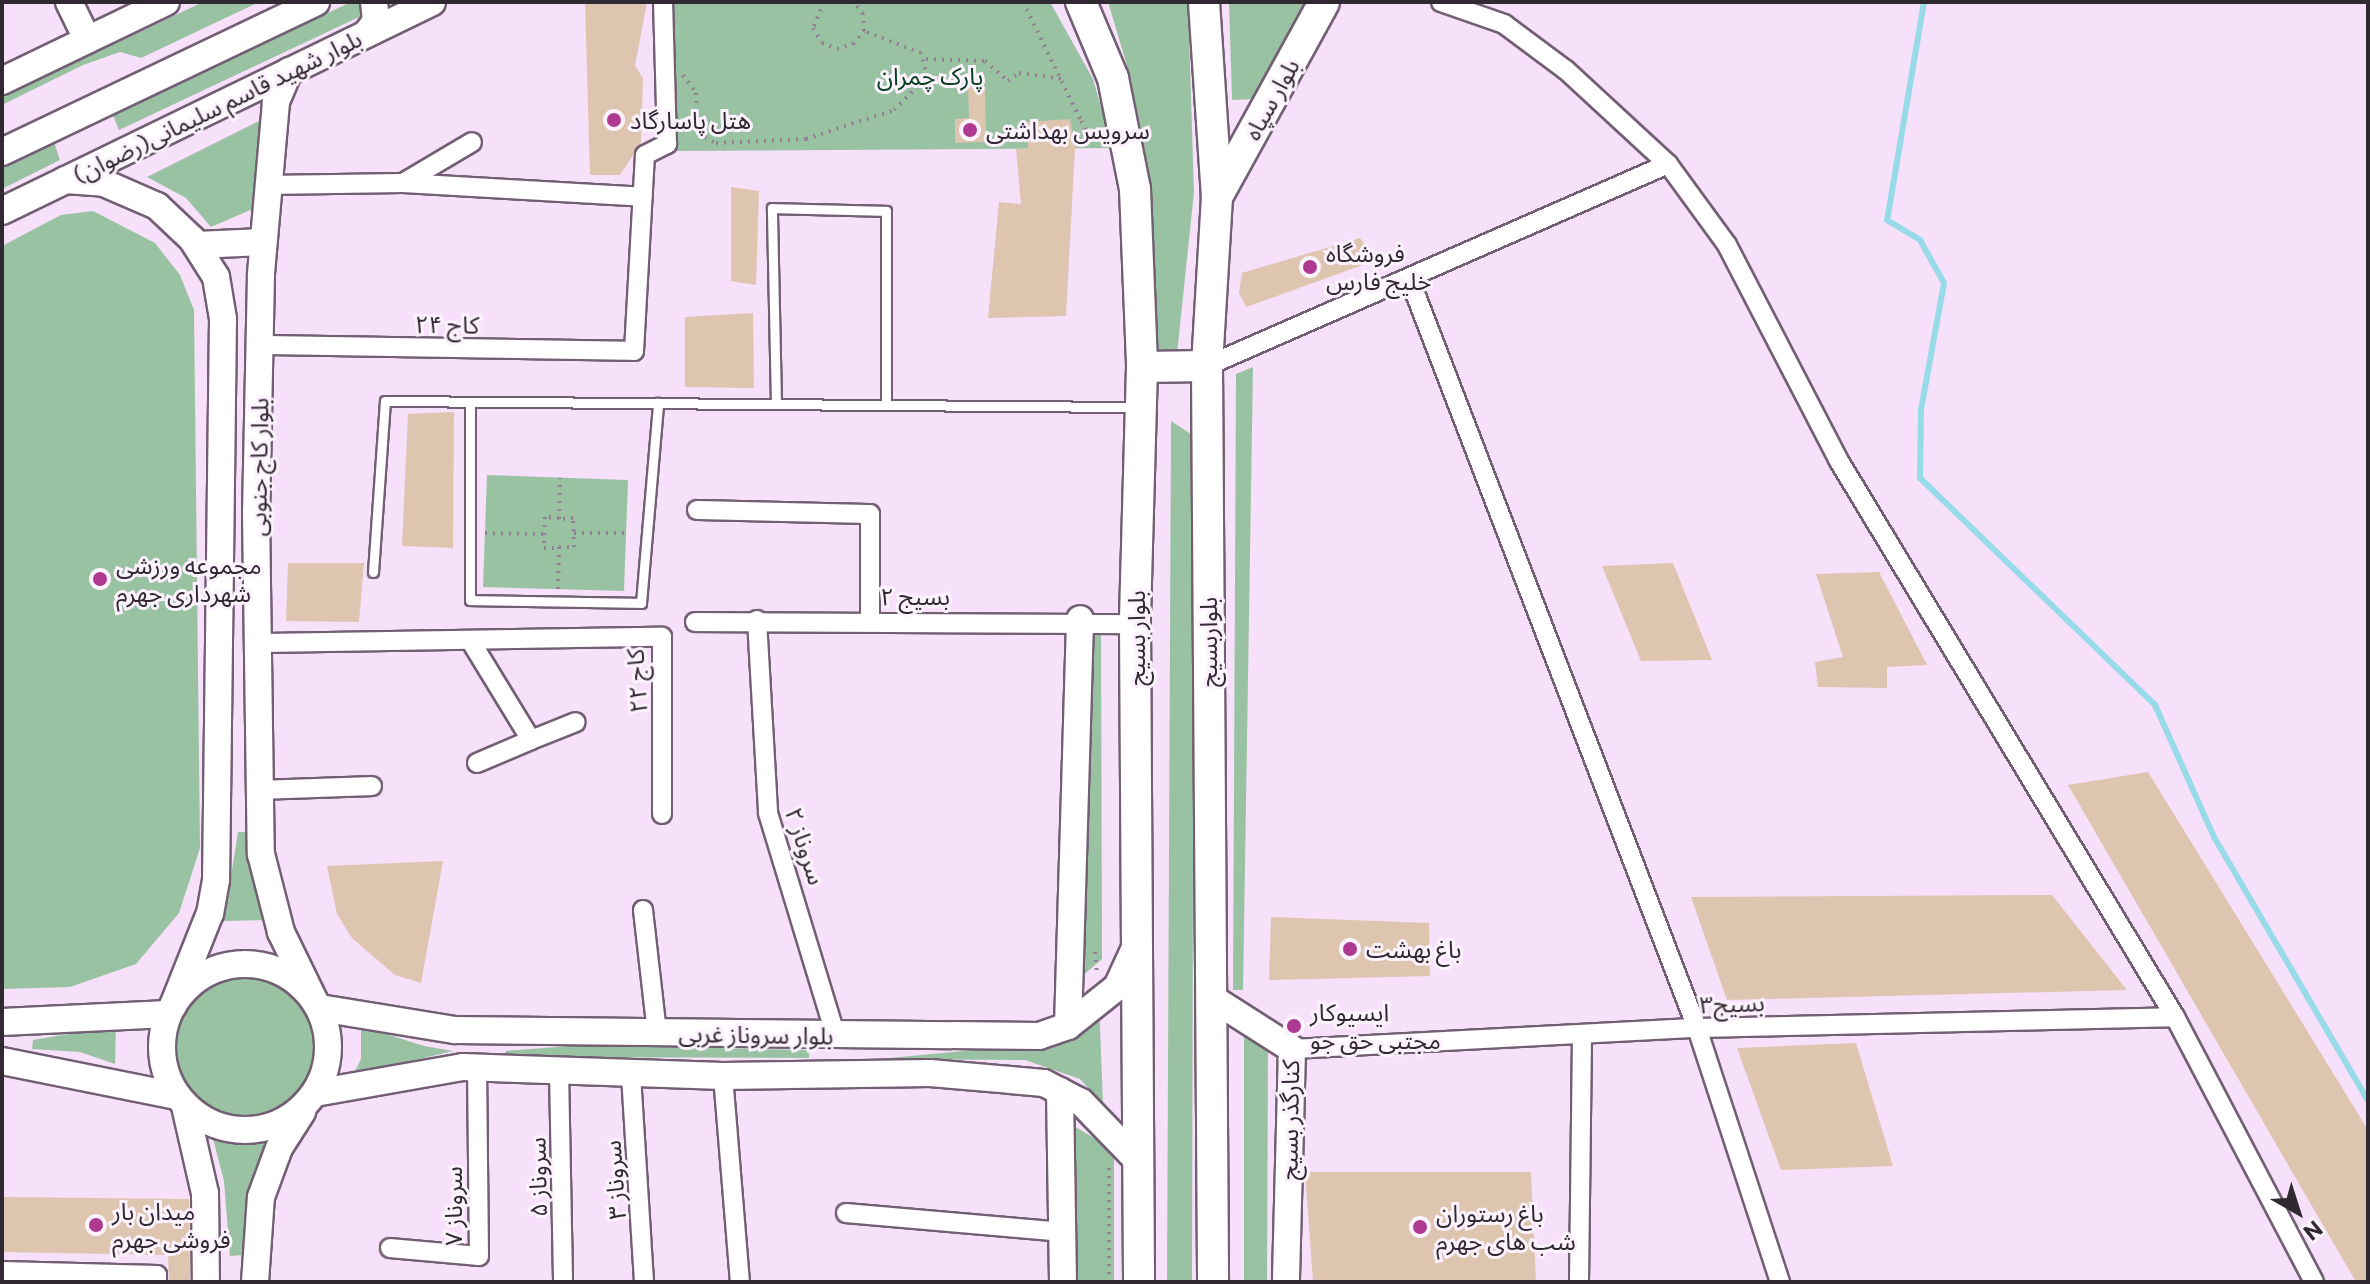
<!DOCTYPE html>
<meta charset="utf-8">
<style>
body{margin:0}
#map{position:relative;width:2370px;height:1284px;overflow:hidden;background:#f7e0f9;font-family:Commissioner,"Noto Sans Arabic",sans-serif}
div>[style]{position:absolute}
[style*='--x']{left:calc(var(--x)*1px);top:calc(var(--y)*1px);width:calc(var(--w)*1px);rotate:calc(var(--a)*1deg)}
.green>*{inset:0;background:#99c2a3}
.round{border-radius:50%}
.stream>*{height:6px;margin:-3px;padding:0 3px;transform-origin:3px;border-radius:3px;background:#97dae8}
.building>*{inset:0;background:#dec5af}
.path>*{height:4px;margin-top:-2px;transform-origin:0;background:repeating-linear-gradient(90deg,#918192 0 2px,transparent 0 8px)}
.roads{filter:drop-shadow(2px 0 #735f74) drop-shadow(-2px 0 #735f74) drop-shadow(0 2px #735f74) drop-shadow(0 -2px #735f74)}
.lane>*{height:9px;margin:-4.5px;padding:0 4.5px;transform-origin:4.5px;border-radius:4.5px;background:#fff}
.street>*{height:18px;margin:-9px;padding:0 9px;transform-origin:9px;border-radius:9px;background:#fff}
.secondary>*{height:26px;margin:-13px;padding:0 13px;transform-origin:13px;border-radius:13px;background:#fff}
.secondary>.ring{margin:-13px;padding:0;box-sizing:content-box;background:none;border:26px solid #fff;border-radius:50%}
.primary>*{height:30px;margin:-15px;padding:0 15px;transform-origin:15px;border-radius:15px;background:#fff}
.dots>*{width:22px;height:22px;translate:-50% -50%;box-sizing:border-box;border:4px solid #fcf2fd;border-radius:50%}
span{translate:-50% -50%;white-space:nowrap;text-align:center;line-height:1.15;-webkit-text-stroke:6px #fcf2fd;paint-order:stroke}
.park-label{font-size:24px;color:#094020}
.street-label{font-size:24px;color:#312932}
.poi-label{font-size:24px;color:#312932}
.left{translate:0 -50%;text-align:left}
.frame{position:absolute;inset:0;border:4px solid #312932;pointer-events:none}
.north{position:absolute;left:2258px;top:1172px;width:80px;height:80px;-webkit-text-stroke:6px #fcf2fd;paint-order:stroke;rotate:141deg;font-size:22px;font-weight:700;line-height:32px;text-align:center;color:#312932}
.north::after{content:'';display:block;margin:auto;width:28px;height:36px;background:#312932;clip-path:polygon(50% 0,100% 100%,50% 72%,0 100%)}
</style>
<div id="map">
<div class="green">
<div style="clip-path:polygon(203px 2px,259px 2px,141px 58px,120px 52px,83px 65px,2px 105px,2px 97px)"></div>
<div style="clip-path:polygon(351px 2px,391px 2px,119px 130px,113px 115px)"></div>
<div style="clip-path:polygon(669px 2px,1050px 2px,1093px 79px,1113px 148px,673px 151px)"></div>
<div style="clip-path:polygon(1108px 2px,1188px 2px,1194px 192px,1177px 354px,1158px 355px,1149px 197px,1131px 79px)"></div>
<div style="clip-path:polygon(1229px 2px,1308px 2px,1257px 99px,1232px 100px)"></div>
<div style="clip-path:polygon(261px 120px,255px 208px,211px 227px,186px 198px,147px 177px)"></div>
<div style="clip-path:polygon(54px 142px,60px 160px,2px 189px,2px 168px)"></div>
<div style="clip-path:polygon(93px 211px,155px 243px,180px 275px,194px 310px,200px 848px,179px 913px,136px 964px,70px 987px,2px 989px,2px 246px,61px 215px)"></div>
<div style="clip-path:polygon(1253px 367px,1243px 990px,1233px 990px,1236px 374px)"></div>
<div style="clip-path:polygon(1171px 421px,1194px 436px,1192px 1282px,1167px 1282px)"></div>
<div style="clip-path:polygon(487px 475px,628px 480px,624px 591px,483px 587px)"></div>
<div style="clip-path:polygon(1101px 621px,1102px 959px,1065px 991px,1075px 675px)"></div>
<div style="clip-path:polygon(238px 832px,249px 832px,257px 893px,267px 920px,224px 921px)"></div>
<div class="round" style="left:176px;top:978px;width:144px;height:144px"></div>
<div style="clip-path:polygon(1099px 1001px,1103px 1104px,1080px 1079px,1025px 1060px,879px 1059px,1005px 1047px)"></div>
<div style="clip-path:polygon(116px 1026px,115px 1064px,80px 1052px,32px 1049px,33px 1040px)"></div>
<div style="clip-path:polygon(361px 1026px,424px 1046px,453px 1051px,353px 1075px,361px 1059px)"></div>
<div style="clip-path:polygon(1244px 1030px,1268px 1049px,1267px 1282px,1244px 1282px)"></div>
<div style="clip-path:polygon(584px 1045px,809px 1050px,809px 1058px,504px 1057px,506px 1051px)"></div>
<div style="clip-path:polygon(1074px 1126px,1114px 1150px,1114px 1282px,1075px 1282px)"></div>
<div style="clip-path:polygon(212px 1135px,234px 1144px,273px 1136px,250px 1187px,243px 1255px,230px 1256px,224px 1181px)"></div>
</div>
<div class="stream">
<div style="--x:1924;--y:2;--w:221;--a:99.6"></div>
<div style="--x:1887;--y:220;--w:39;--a:31"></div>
<div style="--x:1920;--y:240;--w:49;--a:60.8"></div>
<div style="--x:1944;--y:283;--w:128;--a:100.3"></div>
<div style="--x:1921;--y:409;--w:69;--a:90.8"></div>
<div style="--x:1920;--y:478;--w:327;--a:44"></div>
<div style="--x:2155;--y:705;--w:145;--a:65.9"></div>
<div style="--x:2214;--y:837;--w:306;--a:59.7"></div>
</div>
<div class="building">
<div style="clip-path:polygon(585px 2px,647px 2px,635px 66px,643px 78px,641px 143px,620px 175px,590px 175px)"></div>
<div style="clip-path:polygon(968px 87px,985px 87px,986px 142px,955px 143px,955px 119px,969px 118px)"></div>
<div style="clip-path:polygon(1070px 119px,1075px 148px,1066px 316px,988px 318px,999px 202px,1021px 204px,1016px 149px,1028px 149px,1026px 122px)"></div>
<div style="clip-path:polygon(731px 187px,759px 191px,756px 285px,731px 281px)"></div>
<div style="clip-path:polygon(1360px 238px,1374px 261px,1246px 307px,1239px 293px,1242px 273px)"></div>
<div style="clip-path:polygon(753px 313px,754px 388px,685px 387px,685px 317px)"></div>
<div style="clip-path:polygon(454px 412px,453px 548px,402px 546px,408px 414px)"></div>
<div style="clip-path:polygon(288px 563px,364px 563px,359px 622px,286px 621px)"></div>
<div style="clip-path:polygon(1673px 563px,1712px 660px,1641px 661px,1602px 566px)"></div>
<div style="clip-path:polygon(1879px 572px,1927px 665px,1887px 667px,1887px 688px,1818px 687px,1815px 662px,1843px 657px,1816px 574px)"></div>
<div style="clip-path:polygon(2148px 772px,2368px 1130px,2368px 1282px,2356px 1282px,2068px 785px)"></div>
<div style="clip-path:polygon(443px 861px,421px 983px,395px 975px,352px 938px,337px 914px,327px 866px)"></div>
<div style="clip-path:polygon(2052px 895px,2127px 990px,1727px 1000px,1691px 897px)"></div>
<div style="clip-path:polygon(1271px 917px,1429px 923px,1430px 976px,1269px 980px)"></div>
<div style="clip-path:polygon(1856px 1043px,1893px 1166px,1781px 1170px,1737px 1048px)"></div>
<div style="clip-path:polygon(1305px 1172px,1531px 1172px,1536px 1282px,1313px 1282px)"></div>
<div style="clip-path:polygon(2px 1197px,189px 1199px,190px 1282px,169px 1282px,168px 1255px,2px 1252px)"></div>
</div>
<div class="path">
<div style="--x:824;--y:2;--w:28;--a:113"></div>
<div style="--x:813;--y:28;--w:17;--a:59"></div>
<div style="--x:822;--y:43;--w:16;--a:22"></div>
<div style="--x:837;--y:49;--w:17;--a:-17"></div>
<div style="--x:853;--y:44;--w:17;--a:-50"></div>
<div style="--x:864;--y:31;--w:17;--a:-93"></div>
<div style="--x:863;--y:14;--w:15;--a:-127"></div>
<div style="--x:1023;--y:2;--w:132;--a:64"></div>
<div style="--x:1081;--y:121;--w:17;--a:59"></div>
<div style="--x:1090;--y:136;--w:9;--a:6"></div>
<div style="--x:926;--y:59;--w:59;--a:1.9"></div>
<div style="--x:985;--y:61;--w:30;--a:41"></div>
<div style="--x:1008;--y:81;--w:14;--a:-36"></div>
<div style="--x:1019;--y:73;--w:45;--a:7.6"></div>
<div style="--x:683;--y:75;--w:22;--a:54"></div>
<div style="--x:696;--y:93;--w:40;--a:87.1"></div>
<div style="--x:698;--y:133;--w:21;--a:29"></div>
<div style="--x:716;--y:143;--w:90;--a:-2.5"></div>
<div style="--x:806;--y:139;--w:93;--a:-18.2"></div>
<div style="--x:894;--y:110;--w:47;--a:-45"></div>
<div style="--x:927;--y:77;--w:25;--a:-104"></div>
<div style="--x:921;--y:53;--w:61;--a:-158.9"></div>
<div style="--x:559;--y:518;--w:14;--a:-176"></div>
<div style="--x:545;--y:517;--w:31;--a:92"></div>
<div style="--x:544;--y:548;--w:16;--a:0"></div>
<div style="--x:485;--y:533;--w:59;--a:1"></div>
<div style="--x:574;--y:533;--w:51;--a:0"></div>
<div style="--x:558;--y:589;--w:42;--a:-88.6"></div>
<div style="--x:559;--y:547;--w:15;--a:0"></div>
<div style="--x:574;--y:547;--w:29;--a:-92"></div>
<div style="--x:573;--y:518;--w:14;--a:176"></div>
<div style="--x:559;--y:519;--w:41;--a:-88.6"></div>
<div style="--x:1095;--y:952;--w:23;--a:85"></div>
<div style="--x:1109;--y:1282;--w:117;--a:-90"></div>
</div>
<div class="roads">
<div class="lane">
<div style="--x:470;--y:402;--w:198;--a:90"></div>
<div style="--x:470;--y:600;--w:171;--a:1"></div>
<div style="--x:641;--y:603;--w:201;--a:-85.1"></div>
<div style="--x:776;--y:404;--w:196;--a:-91.2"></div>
<div style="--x:772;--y:208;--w:114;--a:1.5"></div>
<div style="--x:886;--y:211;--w:194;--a:90"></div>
<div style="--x:373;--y:572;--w:171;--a:-86"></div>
<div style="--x:385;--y:401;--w:753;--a:0.46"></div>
</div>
<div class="street">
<div style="--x:1441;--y:2;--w:67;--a:19.2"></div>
<div style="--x:1504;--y:24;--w:77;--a:36.6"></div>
<div style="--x:1566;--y:70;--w:139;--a:42.7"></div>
<div style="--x:1668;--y:164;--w:100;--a:53.9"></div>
<div style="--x:1727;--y:245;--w:243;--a:62.6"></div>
<div style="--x:1839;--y:461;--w:650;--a:58.85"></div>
<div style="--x:2175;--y:1017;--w:299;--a:62.3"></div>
<div style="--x:403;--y:183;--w:80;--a:-30.7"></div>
<div style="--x:266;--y:185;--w:137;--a:-0.8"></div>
<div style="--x:403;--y:183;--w:240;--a:3.3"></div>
<div style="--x:1410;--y:280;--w:801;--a:69.01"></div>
<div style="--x:1697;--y:1028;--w:267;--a:71.9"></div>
<div style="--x:260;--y:345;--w:374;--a:0.9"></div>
<div style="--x:634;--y:351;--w:196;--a:-86.8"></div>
<div style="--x:645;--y:155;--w:25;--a:-27"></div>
<div style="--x:667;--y:144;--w:142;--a:-91.6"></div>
<div style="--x:1207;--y:366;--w:503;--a:-23.66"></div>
<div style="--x:697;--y:510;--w:173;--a:1.3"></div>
<div style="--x:870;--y:514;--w:106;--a:90"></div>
<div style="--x:757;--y:620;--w:193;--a:86.7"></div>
<div style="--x:768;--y:813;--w:231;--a:73.1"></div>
<div style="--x:695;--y:622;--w:440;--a:0.3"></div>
<div style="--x:470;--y:640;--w:117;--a:58.6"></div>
<div style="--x:531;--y:740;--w:48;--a:-21.8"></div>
<div style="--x:258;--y:643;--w:404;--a:-0.9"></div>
<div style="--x:662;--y:637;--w:177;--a:90"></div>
<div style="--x:477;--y:763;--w:59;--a:-23.1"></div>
<div style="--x:260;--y:790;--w:112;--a:-2"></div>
<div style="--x:643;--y:910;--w:123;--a:83.5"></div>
<div style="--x:1292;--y:1049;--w:406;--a:-3"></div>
<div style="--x:1697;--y:1028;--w:478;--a:-1.3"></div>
<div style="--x:559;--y:1071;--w:211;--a:88.9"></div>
<div style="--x:631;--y:1075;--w:207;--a:86.4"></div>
<div style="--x:723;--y:1076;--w:207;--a:85.3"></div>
<div style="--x:846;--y:1213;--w:218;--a:5"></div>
<div style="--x:390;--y:1248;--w:89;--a:5.1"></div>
<div style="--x:479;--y:1256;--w:189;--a:-90.6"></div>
<div style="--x:2;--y:1271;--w:155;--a:1.5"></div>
<div style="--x:157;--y:1275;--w:7;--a:90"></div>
<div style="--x:1579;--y:1282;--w:246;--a:-89.3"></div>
</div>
<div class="secondary">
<div style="--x:69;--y:2;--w:41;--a:64.1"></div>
<div style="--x:366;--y:34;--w:16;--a:-52"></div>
<div style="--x:376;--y:21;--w:19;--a:-96"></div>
<div style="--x:289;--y:71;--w:34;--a:113"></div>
<div style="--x:276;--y:102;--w:174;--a:95"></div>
<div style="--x:261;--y:275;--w:237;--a:91.2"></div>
<div style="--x:256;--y:512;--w:342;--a:89.2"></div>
<div style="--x:261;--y:854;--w:81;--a:75.6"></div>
<div style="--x:281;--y:932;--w:76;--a:64.1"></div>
<div style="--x:2;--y:81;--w:182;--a:-25.7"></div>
<div style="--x:2;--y:152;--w:348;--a:-25.5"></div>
<div style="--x:65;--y:180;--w:39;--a:4"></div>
<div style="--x:104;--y:183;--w:58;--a:23.5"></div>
<div style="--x:157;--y:206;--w:48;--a:43.3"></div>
<div style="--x:192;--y:239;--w:45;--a:57.7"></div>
<div style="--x:216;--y:277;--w:43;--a:80.5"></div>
<div style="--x:223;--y:319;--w:561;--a:90.71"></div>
<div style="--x:216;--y:880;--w:34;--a:100"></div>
<div style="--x:210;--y:913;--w:100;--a:111.7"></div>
<div style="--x:2;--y:211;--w:478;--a:-25.9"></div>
<div style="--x:196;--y:245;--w:67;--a:-2.6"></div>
<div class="ring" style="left:162px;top:964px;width:140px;height:140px"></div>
<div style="--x:1215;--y:1000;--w:91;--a:32.5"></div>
<div style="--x:1292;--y:1049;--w:233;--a:91.5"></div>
<div style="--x:320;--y:1008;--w:137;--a:9.3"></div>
<div style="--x:455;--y:1030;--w:584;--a:0.59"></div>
<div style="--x:1039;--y:1036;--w:31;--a:-19"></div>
<div style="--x:1068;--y:1026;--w:63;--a:-38.5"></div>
<div style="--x:1117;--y:987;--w:41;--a:-65.3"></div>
<div style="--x:2;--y:1022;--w:166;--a:-2.8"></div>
<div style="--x:1068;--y:1026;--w:407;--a:-88.3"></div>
<div style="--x:2;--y:1061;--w:178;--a:11.3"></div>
<div style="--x:1060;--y:1091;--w:191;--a:89.1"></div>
<div style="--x:315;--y:1093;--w:150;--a:-10"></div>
<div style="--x:463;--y:1067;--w:260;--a:2"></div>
<div style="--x:723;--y:1076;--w:207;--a:-0.8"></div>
<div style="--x:930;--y:1073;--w:114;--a:5"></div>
<div style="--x:1044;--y:1083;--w:42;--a:27.2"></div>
<div style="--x:1081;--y:1102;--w:82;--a:46"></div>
<div style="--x:185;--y:1106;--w:89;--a:77.1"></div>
<div style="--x:205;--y:1193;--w:89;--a:89.4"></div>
<div style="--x:255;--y:1282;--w:85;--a:-86"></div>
<div style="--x:261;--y:1197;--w:52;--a:-69.8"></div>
<div style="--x:279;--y:1148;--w:43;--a:-57.4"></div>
</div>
<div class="primary">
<div style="--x:1081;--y:2;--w:82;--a:67.2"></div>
<div style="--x:1113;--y:78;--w:113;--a:78.8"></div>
<div style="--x:1135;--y:189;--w:178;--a:87.7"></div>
<div style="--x:1142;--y:367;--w:257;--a:91.6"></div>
<div style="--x:1135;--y:624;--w:658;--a:89.65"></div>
<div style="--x:1204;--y:2;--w:195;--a:86.2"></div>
<div style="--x:1217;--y:197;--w:169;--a:93.4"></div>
<div style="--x:1207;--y:366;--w:916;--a:89.62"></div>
<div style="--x:1217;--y:197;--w:222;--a:-61.2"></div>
<div style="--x:1142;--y:367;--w:65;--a:-0.9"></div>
</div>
</div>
<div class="dots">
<div style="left:614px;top:120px;background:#ae3991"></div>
<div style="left:970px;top:130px;background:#ae3991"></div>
<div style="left:1310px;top:267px;background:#ae3991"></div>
<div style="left:100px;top:579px;background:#ae3991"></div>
<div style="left:1350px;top:949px;background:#ae3991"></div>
<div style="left:1294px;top:1026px;background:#ae3991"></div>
<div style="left:96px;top:1225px;background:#ae3991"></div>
<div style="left:1420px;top:1227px;background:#ae3991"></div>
</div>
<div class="park-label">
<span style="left:930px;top:76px">پارک چمران</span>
</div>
<div class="street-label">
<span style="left:1271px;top:99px;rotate:-61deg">بلوار سپاه</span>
<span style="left:217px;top:106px;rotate:-26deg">بلوار شهید قاسم سلیمانی(رضوان)</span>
<span style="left:447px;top:324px;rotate:1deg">کاج ۲۴</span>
<span style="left:258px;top:467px;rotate:-89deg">بلوار کاج جنوبی</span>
<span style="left:915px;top:596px">بسیج ۲</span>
<span style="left:1136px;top:638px;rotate:-90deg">بلوار بسیج</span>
<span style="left:1208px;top:642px;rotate:-90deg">بلواربسیج</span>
<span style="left:636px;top:681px;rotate:-93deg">کاج ۲۲</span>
<span style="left:806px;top:846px;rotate:72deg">سروناز ۲</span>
<span style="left:1732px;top:1003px;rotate:-2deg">بسیج۳</span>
<span style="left:756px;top:1034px;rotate:1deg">بلوار سروناز غربی</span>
<span style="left:1289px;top:1120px;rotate:-89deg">کنارگذر بسیج</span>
<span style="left:537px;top:1177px;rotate:-91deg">سروناز ۵</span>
<span style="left:614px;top:1180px;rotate:-94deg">سروناز ۳</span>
<span style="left:453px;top:1206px;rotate:-90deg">سروناز ۷</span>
</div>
<div class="poi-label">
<span class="left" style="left:630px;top:120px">هتل پاسارگاد</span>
<span class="left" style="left:986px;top:130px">سرویس بهداشتی</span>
<span class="left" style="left:1326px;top:267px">فروشگاه<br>خلیج فارس</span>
<span class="left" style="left:116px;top:579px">مجموعه ورزشی<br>شهرداری جهرم</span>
<span class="left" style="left:1366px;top:949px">باغ بهشت</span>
<span class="left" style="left:1310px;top:1026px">ایسیوکار<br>مجتبی حق جو</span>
<span class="left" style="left:112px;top:1225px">میدان بار<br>فروشی جهرم</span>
<span class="left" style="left:1436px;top:1227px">باغ رستوران<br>شب های جهرم</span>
</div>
<div class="frame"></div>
<div class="north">N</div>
</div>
